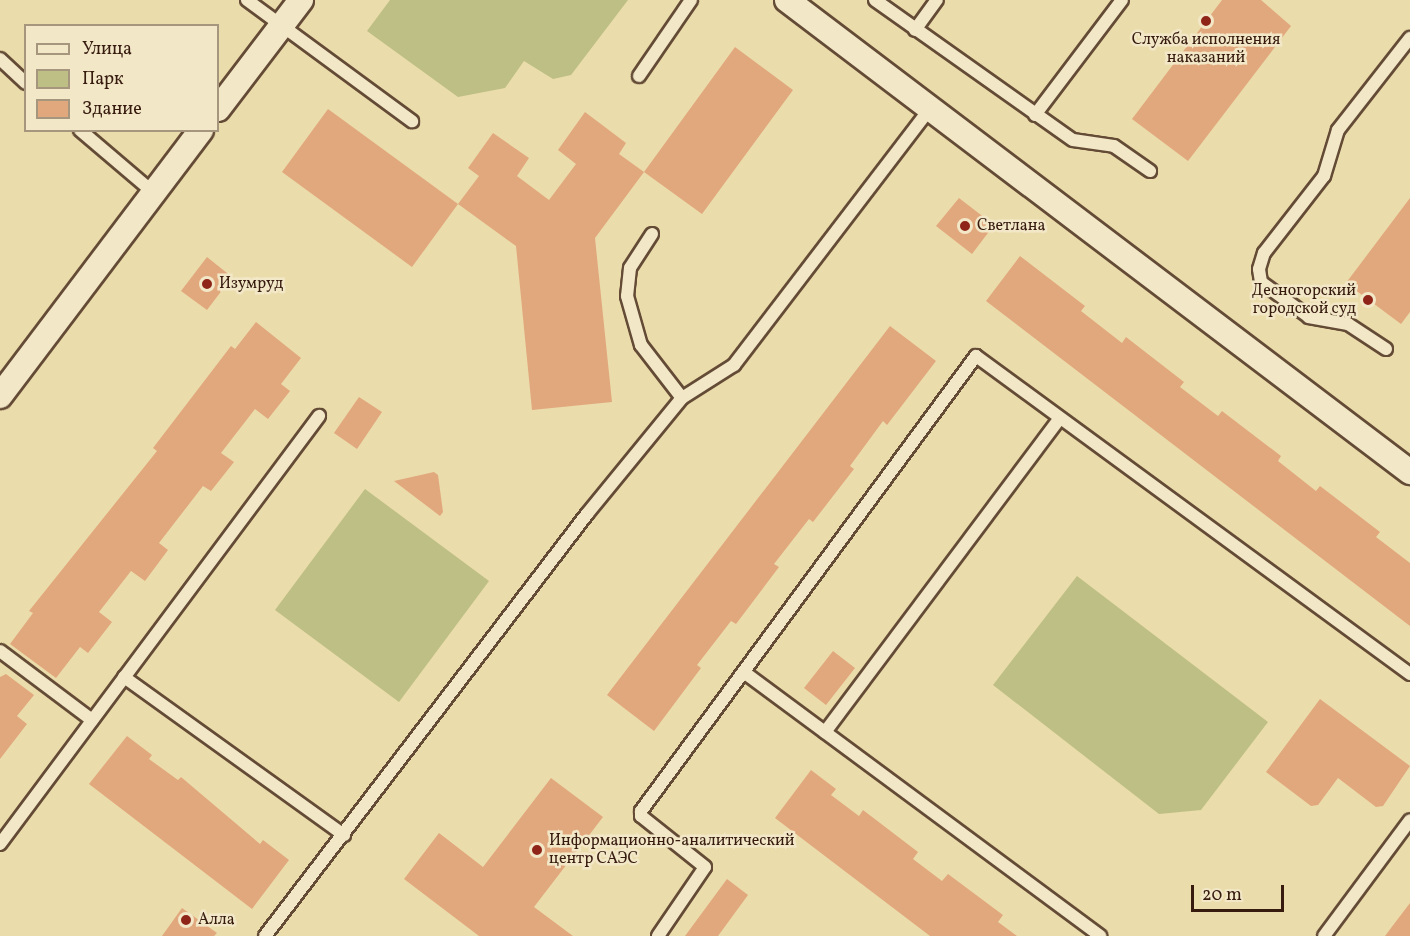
<!DOCTYPE html>
<meta charset="utf-8">
<style>
body{margin:0}
#map{position:relative;width:1410px;height:936px;overflow:hidden;background:#ebdcab;font-family:Vollkorn,serif}
div>[style]{position:absolute}
[style*='--x']{left:calc(var(--x)*1px);top:calc(var(--y)*1px);width:calc(var(--w)*1px);rotate:calc(var(--a)*1deg)}
.green>*{inset:0;background:#bdbf84}
.building>*{inset:0;background:#e1a87d}
.roads{filter:drop-shadow(2px 0 #644b36) drop-shadow(-2px 0 #644b36) drop-shadow(0 2px #644b36) drop-shadow(0 -2px #644b36)}
.service>*{height:12px;margin:-6px;padding:0 6px;transform-origin:6px;border-radius:6px;background:#f2e8c8}
.minor>*{height:24px;margin:-12px;padding:0 12px;transform-origin:12px;border-radius:12px;background:#f2e8c8}
.dots>*{width:16px;height:16px;translate:-50% -50%;box-sizing:border-box;border:3px solid #f2e8c8;border-radius:50%}
span{translate:-50% -50%;white-space:nowrap;text-align:center;line-height:1.15;-webkit-text-stroke:5px #f2e8c8;paint-order:stroke}
.poi-label{font-size:16px;color:#371b0f}
.left{translate:0 -50%;text-align:left}
.right{translate:-100% -50%;text-align:right}
.legend{position:absolute;left:24px;top:24px;width:195px;height:108px;box-sizing:border-box;background:#f2e8c8;border:2px solid #a7967e;margin:0;padding:8px 10px;list-style:none;font-size:18px;color:#371b0f}
.legend li{display:flex;align-items:center;gap:12px;height:30px}
.legend b{width:30px;border:2px solid #a7967e}
.scale{position:absolute;left:1191px;top:885px;width:93px;height:27px;box-sizing:border-box;border:3px solid #371b0f;border-top:0;padding-left:8px;font-size:18px;line-height:21px;white-space:nowrap;color:#371b0f;-webkit-text-stroke:4px #f2e8c8;paint-order:stroke}
</style>
<div id="map">
<div class="green">
<div style="clip-path:polygon(390px 0,628px 0,571px 75px,553px 79px,524px 61px,505px 88px,458px 97px,367px 31px)"></div>
<div style="clip-path:polygon(365px 489px,489px 581px,399px 702px,275px 610px)"></div>
<div style="clip-path:polygon(1077px 576px,1268px 722px,1201px 810px,1159px 814px,993px 685px)"></div>
</div>
<div class="building">
<div style="clip-path:polygon(1222px 0,1261px 0,1291px 26px,1188px 161px,1132px 119px)"></div>
<div style="clip-path:polygon(735px 47px,793px 90px,702px 214px,644px 172px,595px 238px,612px 402px,532px 410px,516px 246px,458px 204px,479px 176px,468px 168px,493px 133px,529px 158px,517px 176px,549px 200px,576px 164px,558px 150px,585px 112px,626px 143px,619px 154px,644px 172px)"></div>
<div style="clip-path:polygon(328px 109px,458px 204px,412px 267px,282px 172px)"></div>
<div style="clip-path:polygon(959px 198px,994px 225px,972px 254px,936px 226px)"></div>
<div style="clip-path:polygon(1410px 198px,1410px 312px,1401px 324px,1346px 283px)"></div>
<div style="clip-path:polygon(1020px 256px,1085px 306px,1081px 311px,1122px 343px,1126px 337px,1184px 382px,1180px 387px,1218px 416px,1222px 411px,1281px 456px,1278px 461px,1316px 491px,1320px 486px,1380px 532px,1376px 537px,1410px 563px,1410px 626px,986px 301px)"></div>
<div style="clip-path:polygon(207px 257px,232px 277px,207px 310px,181px 291px)"></div>
<div style="clip-path:polygon(256px 322px,301px 358px,281px 384px,290px 391px,268px 419px,255px 409px,221px 453px,234px 462px,211px 491px,203px 486px,159px 543px,168px 550px,145px 581px,131px 571px,99px 612px,112px 622px,88px 653px,80px 647px,56px 678px,10px 644px,33px 613px,29px 611px,157px 451px,153px 448px,231px 346px,235px 349px)"></div>
<div style="clip-path:polygon(890px 326px,936px 361px,887px 425px,883px 421px,850px 466px,854px 469px,813px 522px,809px 519px,774px 564px,779px 567px,736px 624px,731px 621px,697px 665px,701px 668px,654px 731px,607px 695px)"></div>
<div style="clip-path:polygon(359px 397px,382px 412px,357px 449px,334px 433px)"></div>
<div style="clip-path:polygon(434px 472px,438px 475px,443px 512px,440px 516px,394px 481px)"></div>
<div style="clip-path:polygon(833px 651px,855px 668px,826px 705px,804px 688px)"></div>
<div style="clip-path:polygon(6px 674px,34px 695px,17px 716px,27px 724px,0 759px,0 677px)"></div>
<div style="clip-path:polygon(1320px 699px,1410px 766px,1383px 806px,1376px 807px,1338px 778px,1318px 805px,1311px 806px,1266px 772px)"></div>
<div style="clip-path:polygon(127px 736px,152px 755px,149px 759px,178px 780px,181px 777px,260px 844px,263px 840px,289px 860px,252px 909px,89px 784px)"></div>
<div style="clip-path:polygon(811px 770px,836px 789px,831px 795px,859px 816px,863px 810px,918px 852px,913px 859px,942px 881px,948px 874px,1003px 915px,998px 922px,1017px 936px,930px 936px,775px 818px)"></div>
<div style="clip-path:polygon(551px 778px,603px 817px,534px 907px,573px 936px,479px 936px,404px 879px,439px 833px,483px 867px)"></div>
<div style="clip-path:polygon(727px 879px,748px 895px,718px 936px,685px 936px)"></div>
<div style="clip-path:polygon(1410px 903px,1410px 936px,1385px 936px,1394px 924px)"></div>
<div style="clip-path:polygon(182px 908px,217px 933px,214px 936px,162px 936px)"></div>
</div>
<div class="roads">
<div class="service">
<div style="--x:247;--y:0;--w:205;--a:36.3"></div>
<div style="--x:875;--y:0;--w:242;--a:35.3"></div>
<div style="--x:1073;--y:140;--w:41;--a:8.3"></div>
<div style="--x:1114;--y:146;--w:44;--a:34.8"></div>
<div style="--x:915;--y:30;--w:37;--a:-54"></div>
<div style="--x:0;--y:59;--w:35;--a:43"></div>
<div style="--x:639;--y:76;--w:92;--a:-55.6"></div>
<div style="--x:1035;--y:115;--w:144;--a:-52.9"></div>
<div style="--x:80;--y:130;--w:97;--a:40.4"></div>
<div style="--x:652;--y:234;--w:40;--a:122.9"></div>
<div style="--x:630;--y:268;--w:28;--a:96"></div>
<div style="--x:627;--y:296;--w:51;--a:74.1"></div>
<div style="--x:641;--y:345;--w:67;--a:52.3"></div>
<div style="--x:1386;--y:349;--w:45;--a:-146.7"></div>
<div style="--x:1348;--y:324;--w:40;--a:-170"></div>
<div style="--x:1309;--y:317;--w:59;--a:-143.9"></div>
<div style="--x:1261;--y:282;--w:13;--a:-99"></div>
<div style="--x:1259;--y:269;--w:17;--a:-73"></div>
<div style="--x:1264;--y:253;--w:98;--a:-52.1"></div>
<div style="--x:1324;--y:176;--w:48;--a:-73.1"></div>
<div style="--x:1338;--y:130;--w:117;--a:-52"></div>
<div style="--x:0;--y:651;--w:115;--a:36.9"></div>
<div style="--x:745;--y:673;--w:442;--a:36.5"></div>
<div style="--x:124;--y:677;--w:271;--a:35.7"></div>
<div style="--x:825;--y:732;--w:392;--a:-53.2"></div>
<div style="--x:0;--y:844;--w:534;--a:-53.3"></div>
<div style="--x:265;--y:936;--w:531;--a:-52.66"></div>
<div style="--x:587;--y:514;--w:150;--a:-50.7"></div>
<div style="--x:682;--y:398;--w:62;--a:-32.4"></div>
<div style="--x:734;--y:365;--w:321;--a:-52.6"></div>
<div style="--x:658;--y:936;--w:83;--a:-55.7"></div>
<div style="--x:705;--y:867;--w:82;--a:-141.4"></div>
<div style="--x:641;--y:816;--w:5;--a:-90"></div>
<div style="--x:641;--y:811;--w:565;--a:-53.64"></div>
<div style="--x:976;--y:356;--w:538;--a:36.23"></div>
<div style="--x:1324;--y:936;--w:144;--a:-53.4"></div>
</div>
<div class="minor">
<div style="--x:787;--y:0;--w:782;--a:37.15"></div>
<div style="--x:218;--y:109;--w:137;--a:-52.7"></div>
<div style="--x:0;--y:396;--w:333;--a:-52.9"></div>
</div>
</div>
<div class="dots">
<div style="left:1206px;top:21px;background:#8f2418"></div>
<div style="left:965px;top:226px;background:#8f2418"></div>
<div style="left:207px;top:284px;background:#8f2418"></div>
<div style="left:1368px;top:300px;background:#8f2418"></div>
<div style="left:537px;top:850px;background:#8f2418"></div>
<div style="left:186px;top:920px;background:#8f2418"></div>
</div>
<div class="poi-label">
<span style="left:1206px;top:49px">Служба исполнения<br>наказаний</span>
<span class="left" style="left:977px;top:226px">Светлана</span>
<span class="left" style="left:219px;top:284px">Изумруд</span>
<span class="right" style="left:1356px;top:300px">Десногорский<br>городской суд</span>
<span class="left" style="left:549px;top:850px">Информационно-аналитический<br>центр САЭС</span>
<span class="left" style="left:198px;top:920px">Алла</span>
</div>
<ul class="legend">
<li><b style="height:8px;background:#f2e8c8"></b>Улица</li>
<li><b style="height:16px;background:#bdbf84"></b>Парк</li>
<li><b style="height:16px;background:#e1a87d"></b>Здание</li>
</ul>
<div class="scale">20 m</div>
</div>
